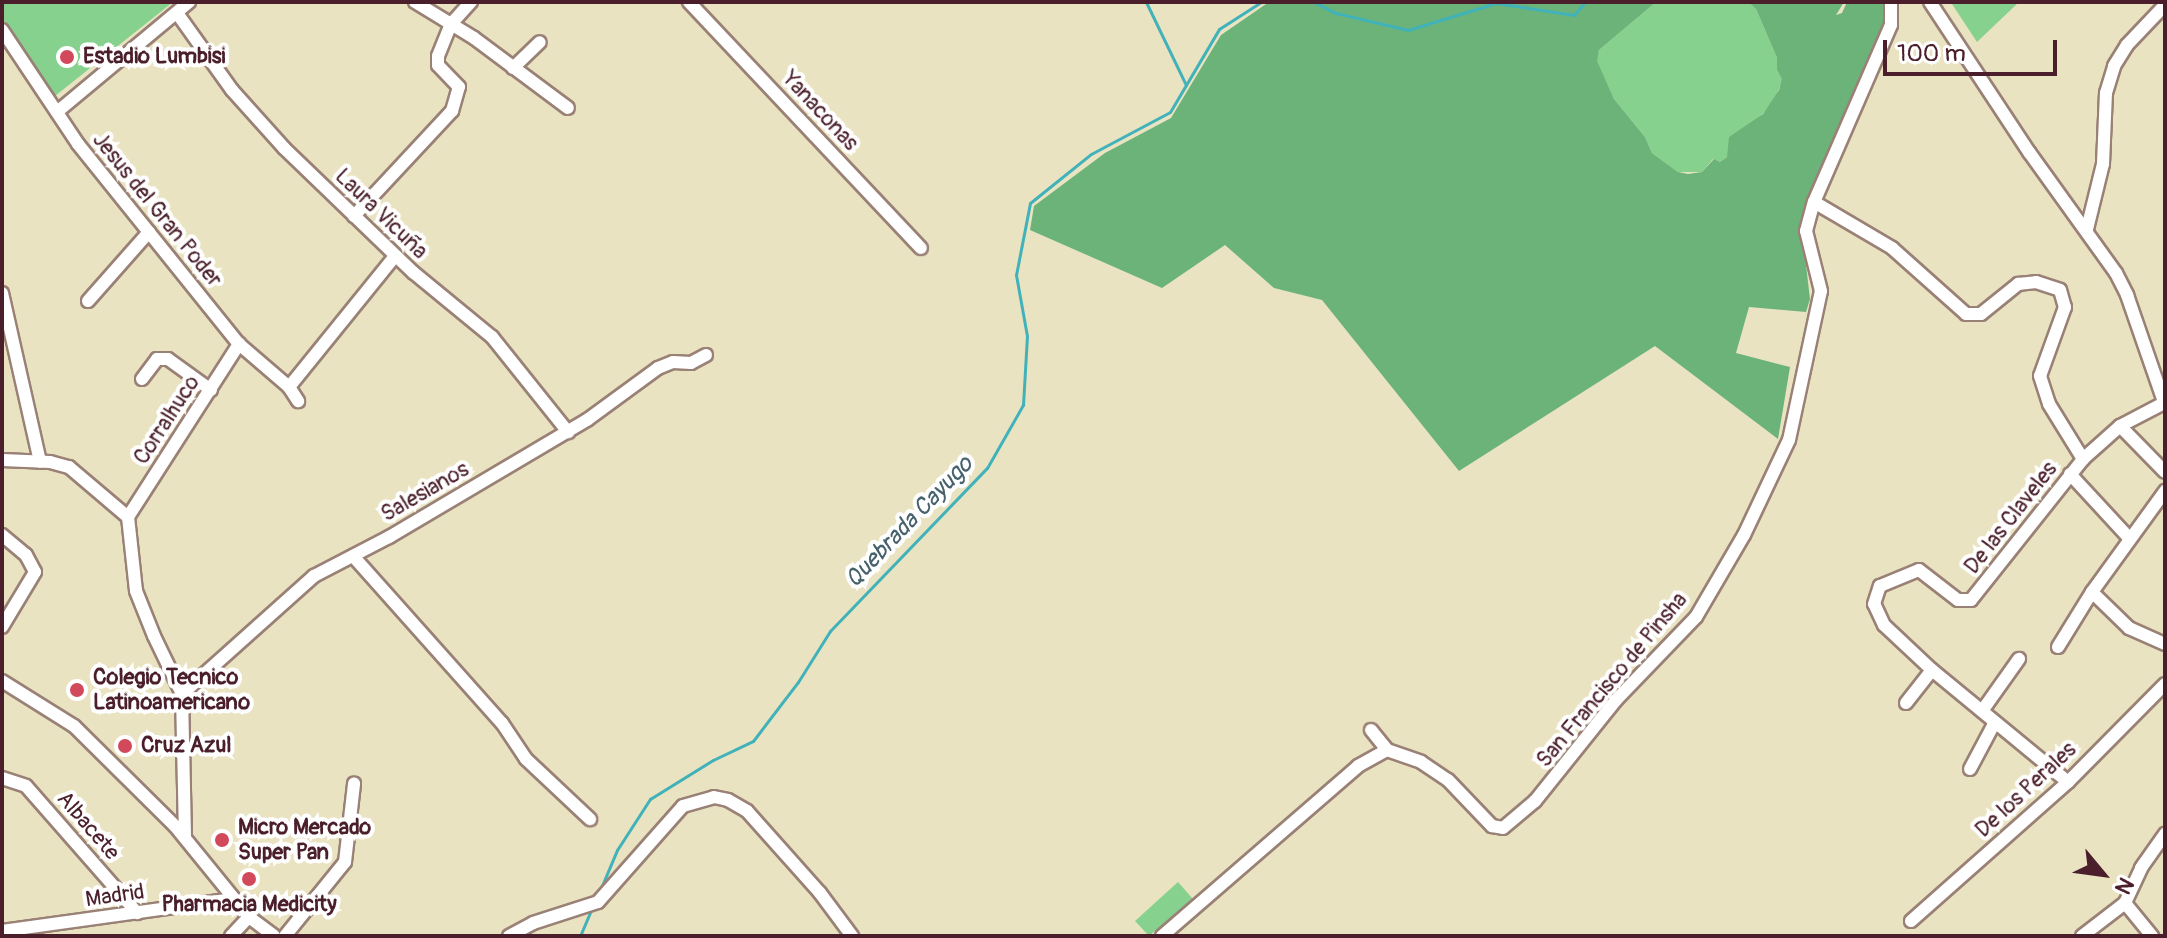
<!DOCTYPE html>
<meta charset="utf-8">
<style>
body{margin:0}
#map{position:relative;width:2167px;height:938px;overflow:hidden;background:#eae3c2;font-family:Pangolin,sans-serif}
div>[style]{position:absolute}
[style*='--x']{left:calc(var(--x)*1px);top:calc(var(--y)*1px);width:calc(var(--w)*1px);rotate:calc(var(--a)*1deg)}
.green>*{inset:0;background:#86d18e}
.forest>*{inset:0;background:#6cb379}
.stream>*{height:3px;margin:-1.5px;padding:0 1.5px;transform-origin:1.5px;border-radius:1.5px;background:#41b2b9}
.roads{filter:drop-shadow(2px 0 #9a8176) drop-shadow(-2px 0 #9a8176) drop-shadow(0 2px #9a8176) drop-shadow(0 -2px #9a8176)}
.minor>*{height:12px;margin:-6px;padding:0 6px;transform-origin:6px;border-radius:6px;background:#fff}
.dots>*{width:22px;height:22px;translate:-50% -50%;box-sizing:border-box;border:4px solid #fff;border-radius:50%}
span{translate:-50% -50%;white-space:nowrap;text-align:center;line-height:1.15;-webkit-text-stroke:8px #fff;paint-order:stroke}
.poi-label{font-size:22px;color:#4a1f2b;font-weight:700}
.left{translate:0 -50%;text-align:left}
.street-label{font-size:22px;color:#4a1f2b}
.water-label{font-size:24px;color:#46616b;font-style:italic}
.frame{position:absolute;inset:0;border:4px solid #4a1f2b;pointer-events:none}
.north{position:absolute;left:2063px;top:834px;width:80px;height:80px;-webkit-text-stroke:6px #fff;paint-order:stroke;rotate:119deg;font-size:22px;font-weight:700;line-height:32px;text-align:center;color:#4a1f2b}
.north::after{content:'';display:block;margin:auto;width:28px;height:36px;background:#4a1f2b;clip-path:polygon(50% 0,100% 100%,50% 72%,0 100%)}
.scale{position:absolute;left:1883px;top:40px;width:174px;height:36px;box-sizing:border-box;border:4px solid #4a1f2b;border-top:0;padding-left:10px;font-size:24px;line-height:28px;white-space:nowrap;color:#4a1f2b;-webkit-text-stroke:6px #fff;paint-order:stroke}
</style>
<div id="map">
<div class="green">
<div style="clip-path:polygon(2px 2px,173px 2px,55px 96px,2px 18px)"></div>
<div style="clip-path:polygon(1656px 2px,1748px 2px,1756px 9px,1777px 58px,1777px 70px,1783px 79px,1773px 103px,1731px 146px,1727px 157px,1720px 162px,1713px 159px,1702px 172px,1678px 172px,1652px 153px,1645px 137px,1614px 99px,1596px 61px,1599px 50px)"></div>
<div style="clip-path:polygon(1956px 2px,2019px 2px,1977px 42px,1952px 4px)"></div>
<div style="clip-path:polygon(1178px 882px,1193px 899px,1149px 936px,1135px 921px)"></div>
</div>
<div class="forest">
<div style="clip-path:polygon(1269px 2px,1656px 2px,1599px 50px,1597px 61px,1614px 99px,1645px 137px,1652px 153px,1678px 172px,1688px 174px,1702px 172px,1714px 159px,1720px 162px,1727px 157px,1729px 137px,1763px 114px,1779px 90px,1782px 79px,1777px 70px,1777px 58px,1756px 9px,1748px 2px,1844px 2px,1836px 15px,1842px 13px,1847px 2px,1884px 2px,1885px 24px,1802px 231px,1810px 299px,1806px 312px,1749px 307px,1736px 353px,1790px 367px,1778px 439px,1655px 346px,1459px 471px,1322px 300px,1274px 288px,1225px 245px,1162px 288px,1030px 230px,1034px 206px,1105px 153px,1171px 118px,1221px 35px)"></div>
</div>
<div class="stream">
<div style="--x:1146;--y:2;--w:92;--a:64.3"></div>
<div style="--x:1314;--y:2;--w:25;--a:27"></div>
<div style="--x:1336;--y:13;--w:74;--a:13.3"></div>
<div style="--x:1408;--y:30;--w:92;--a:-17.1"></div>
<div style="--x:1496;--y:3;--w:79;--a:8.7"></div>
<div style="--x:1574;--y:15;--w:17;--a:-50"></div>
<div style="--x:598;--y:895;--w:49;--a:-67.1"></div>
<div style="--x:617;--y:850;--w:61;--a:-57.1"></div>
<div style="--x:650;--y:799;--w:74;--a:-31.8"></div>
<div style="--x:713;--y:760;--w:44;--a:-25.4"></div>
<div style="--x:753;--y:741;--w:74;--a:-52.7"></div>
<div style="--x:798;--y:682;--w:60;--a:-57.9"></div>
<div style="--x:830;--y:631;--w:226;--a:-46.1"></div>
<div style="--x:987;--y:468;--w:73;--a:-60.3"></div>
<div style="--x:1023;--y:405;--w:69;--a:-86.7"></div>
<div style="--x:1027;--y:336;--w:62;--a:-100.2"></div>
<div style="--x:1016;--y:275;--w:73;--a:-79"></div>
<div style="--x:1030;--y:203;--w:78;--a:-38.8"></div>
<div style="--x:1091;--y:154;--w:89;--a:-28"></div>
<div style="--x:1170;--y:112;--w:96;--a:-59.4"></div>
<div style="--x:1219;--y:29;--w:50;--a:-32.7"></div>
<div style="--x:580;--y:936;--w:28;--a:-67"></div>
</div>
<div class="roads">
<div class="minor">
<div style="--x:415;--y:2;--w:69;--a:31.4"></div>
<div style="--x:474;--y:38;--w:117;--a:36.7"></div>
<div style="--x:689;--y:2;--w:338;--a:46.7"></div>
<div style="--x:1930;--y:2;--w:180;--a:56.6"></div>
<div style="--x:2029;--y:152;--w:149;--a:54.3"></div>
<div style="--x:2116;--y:273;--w:25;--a:63"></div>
<div style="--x:2127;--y:295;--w:116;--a:70.9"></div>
<div style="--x:177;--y:13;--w:95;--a:54.5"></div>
<div style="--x:232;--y:90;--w:78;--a:48.1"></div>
<div style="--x:284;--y:148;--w:180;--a:43.9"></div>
<div style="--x:414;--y:273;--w:101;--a:39.4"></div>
<div style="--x:492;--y:337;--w:122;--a:51.3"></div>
<div style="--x:2;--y:30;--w:137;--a:56.3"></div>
<div style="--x:78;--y:144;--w:257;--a:51.2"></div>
<div style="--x:239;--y:344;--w:66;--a:40.7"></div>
<div style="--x:289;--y:387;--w:17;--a:57"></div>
<div style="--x:513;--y:68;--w:37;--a:-44"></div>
<div style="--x:57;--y:112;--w:172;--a:-39.8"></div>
<div style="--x:1814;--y:202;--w:91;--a:30.5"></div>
<div style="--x:1892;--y:248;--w:99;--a:41.7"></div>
<div style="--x:1966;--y:314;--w:15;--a:0"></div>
<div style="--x:1981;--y:314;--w:48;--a:-39"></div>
<div style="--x:2018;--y:284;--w:18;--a:-6"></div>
<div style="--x:2036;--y:282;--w:25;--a:18"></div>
<div style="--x:2060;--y:290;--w:18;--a:74"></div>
<div style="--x:2065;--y:307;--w:73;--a:109.9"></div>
<div style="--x:2040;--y:376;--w:29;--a:72"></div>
<div style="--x:2049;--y:404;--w:65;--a:58.3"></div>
<div style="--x:354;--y:216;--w:144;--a:-47"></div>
<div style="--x:452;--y:111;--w:25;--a:-74"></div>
<div style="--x:459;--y:87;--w:30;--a:-134"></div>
<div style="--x:438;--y:65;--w:9;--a:-90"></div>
<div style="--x:438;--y:56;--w:35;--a:-68"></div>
<div style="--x:451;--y:24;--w:30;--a:-48"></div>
<div style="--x:2087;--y:229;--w:67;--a:-76.2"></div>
<div style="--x:2103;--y:164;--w:71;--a:-87.6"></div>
<div style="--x:2106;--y:93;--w:28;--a:-73"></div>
<div style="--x:2114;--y:66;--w:25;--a:-58"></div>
<div style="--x:2127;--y:45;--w:55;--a:-46.5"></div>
<div style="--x:2;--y:293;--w:173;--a:77.3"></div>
<div style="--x:88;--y:301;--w:92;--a:-48.5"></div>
<div style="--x:142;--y:379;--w:25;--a:-53"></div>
<div style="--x:157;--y:359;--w:11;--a:0"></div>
<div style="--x:168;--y:359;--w:53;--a:35.8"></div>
<div style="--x:289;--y:387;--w:169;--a:-51"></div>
<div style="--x:2120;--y:426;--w:64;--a:45.6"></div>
<div style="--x:2;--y:460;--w:48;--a:2.4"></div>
<div style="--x:50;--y:462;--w:20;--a:15"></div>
<div style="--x:69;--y:467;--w:77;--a:40.3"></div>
<div style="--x:128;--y:517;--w:74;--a:83.8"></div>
<div style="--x:136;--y:591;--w:48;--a:68.2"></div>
<div style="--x:154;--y:636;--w:64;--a:64.2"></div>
<div style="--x:182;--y:694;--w:144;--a:88.8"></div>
<div style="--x:2070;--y:474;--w:88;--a:47.3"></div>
<div style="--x:128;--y:517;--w:206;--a:-57.3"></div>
<div style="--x:2;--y:535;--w:31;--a:40"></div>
<div style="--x:26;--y:555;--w:19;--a:62"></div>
<div style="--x:35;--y:572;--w:64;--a:121"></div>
<div style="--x:353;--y:556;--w:224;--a:48.3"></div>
<div style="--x:502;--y:723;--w:43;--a:56.3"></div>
<div style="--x:526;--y:759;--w:88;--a:43.2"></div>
<div style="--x:2092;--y:592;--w:52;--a:44.2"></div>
<div style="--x:2129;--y:628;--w:39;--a:24"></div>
<div style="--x:2058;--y:647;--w:65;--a:-58.3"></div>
<div style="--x:2092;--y:592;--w:125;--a:-54.1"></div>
<div style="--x:2;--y:681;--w:85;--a:32"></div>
<div style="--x:74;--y:726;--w:142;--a:44.7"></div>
<div style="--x:175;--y:826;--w:117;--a:50.9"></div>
<div style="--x:249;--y:917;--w:31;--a:37"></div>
<div style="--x:182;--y:694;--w:177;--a:-41.8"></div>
<div style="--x:314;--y:576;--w:85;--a:-27.5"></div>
<div style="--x:389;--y:537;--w:230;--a:-30.6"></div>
<div style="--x:587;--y:420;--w:88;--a:-36.2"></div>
<div style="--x:658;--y:368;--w:16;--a:-22"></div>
<div style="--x:673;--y:362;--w:18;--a:3"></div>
<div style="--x:691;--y:363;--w:17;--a:-28"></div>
<div style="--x:1906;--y:703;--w:42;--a:-51.8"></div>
<div style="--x:1982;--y:711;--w:64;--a:-54.6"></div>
<div style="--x:1371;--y:730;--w:26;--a:51"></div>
<div style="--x:1970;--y:769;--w:53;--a:-62"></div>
<div style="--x:2;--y:778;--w:25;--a:18"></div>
<div style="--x:26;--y:786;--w:169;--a:48.8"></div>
<div style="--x:2068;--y:782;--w:176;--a:-140.5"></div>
<div style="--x:1932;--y:670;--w:66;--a:-136.8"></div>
<div style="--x:1884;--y:625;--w:23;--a:-115"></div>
<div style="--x:1874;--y:604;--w:19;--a:-72"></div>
<div style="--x:1880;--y:586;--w:42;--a:-22.3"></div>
<div style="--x:1919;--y:570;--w:49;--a:37.6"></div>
<div style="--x:1958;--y:600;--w:13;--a:0"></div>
<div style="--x:1971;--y:600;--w:180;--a:-51.5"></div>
<div style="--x:2083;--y:459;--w:50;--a:-41.7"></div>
<div style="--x:2120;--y:426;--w:50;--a:-27.6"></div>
<div style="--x:2125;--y:903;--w:43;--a:50.7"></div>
<div style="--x:1911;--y:921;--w:210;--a:-41.5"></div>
<div style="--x:2068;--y:782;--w:138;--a:-45.3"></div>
<div style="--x:2;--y:931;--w:234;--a:-7.9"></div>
<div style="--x:231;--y:936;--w:26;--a:-47"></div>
<div style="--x:285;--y:936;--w:95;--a:-51"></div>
<div style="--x:345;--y:862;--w:79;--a:-83.4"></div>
<div style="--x:509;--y:936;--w:27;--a:-28"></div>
<div style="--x:533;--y:923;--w:68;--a:-17.9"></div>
<div style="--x:598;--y:902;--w:128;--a:-48.5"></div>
<div style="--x:683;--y:806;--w:32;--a:-16"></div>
<div style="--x:714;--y:797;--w:14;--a:12"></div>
<div style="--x:728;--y:800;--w:22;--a:30"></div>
<div style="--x:747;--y:811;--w:110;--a:48.3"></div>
<div style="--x:820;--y:893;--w:54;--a:53.3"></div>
<div style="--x:1162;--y:936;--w:259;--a:-40.9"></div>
<div style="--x:1358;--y:766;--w:33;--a:-29"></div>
<div style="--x:1387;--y:750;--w:36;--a:19"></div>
<div style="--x:1421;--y:762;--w:32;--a:34"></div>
<div style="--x:1448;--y:780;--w:64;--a:46.3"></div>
<div style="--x:1492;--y:826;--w:11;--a:10"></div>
<div style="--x:1503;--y:828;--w:42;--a:-40.2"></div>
<div style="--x:1535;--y:801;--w:129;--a:-51.3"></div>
<div style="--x:1616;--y:700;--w:115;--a:-46.1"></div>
<div style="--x:1696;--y:617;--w:95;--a:-59.7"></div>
<div style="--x:1744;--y:535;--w:105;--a:-64.7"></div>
<div style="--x:1789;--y:440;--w:152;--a:-77.9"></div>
<div style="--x:1821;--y:291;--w:62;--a:-104"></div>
<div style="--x:1806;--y:231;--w:30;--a:-75"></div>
<div style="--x:1814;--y:202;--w:193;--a:-66.5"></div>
<div style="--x:1891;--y:25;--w:23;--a:-90"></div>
<div style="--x:2082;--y:936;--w:54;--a:-37.5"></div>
<div style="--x:2125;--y:903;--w:38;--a:-65"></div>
<div style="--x:2141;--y:868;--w:42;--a:-54.8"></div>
</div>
</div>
<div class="dots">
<div style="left:67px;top:57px;background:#d1495b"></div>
<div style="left:77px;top:690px;background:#d1495b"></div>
<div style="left:125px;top:746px;background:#d1495b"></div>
<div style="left:222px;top:840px;background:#d1495b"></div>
<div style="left:249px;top:879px;background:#d1495b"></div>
</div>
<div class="poi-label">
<span class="left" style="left:83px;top:57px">Estadio Lumbisi</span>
<span class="left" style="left:93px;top:690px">Colegio Tecnico<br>Latinoamericano</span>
<span class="left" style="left:141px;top:746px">Cruz Azul</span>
<span class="left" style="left:238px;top:840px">Micro Mercado<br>Super Pan</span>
<span style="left:249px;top:905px">Pharmacia Medicity</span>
</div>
<div class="street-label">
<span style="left:820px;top:111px;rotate:47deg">Yanaconas</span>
<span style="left:157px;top:210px;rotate:51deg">Jesus del Gran Poder</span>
<span style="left:381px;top:214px;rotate:44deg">Laura Vicuña</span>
<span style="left:167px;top:420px;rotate:-57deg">Corralhuco</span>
<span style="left:425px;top:492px;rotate:-30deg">Salesianos</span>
<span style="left:2011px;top:518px;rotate:-52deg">De las Claveles</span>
<span style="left:1612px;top:680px;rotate:-50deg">San Francisco de Pinsha</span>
<span style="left:2026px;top:790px;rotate:-43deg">De los Perales</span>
<span style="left:88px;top:826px;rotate:49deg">Albacete</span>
<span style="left:115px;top:896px;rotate:-8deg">Madrid</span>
</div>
<div class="water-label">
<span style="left:909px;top:522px;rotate:-46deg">Quebrada Cayugo</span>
</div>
<div class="frame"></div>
<div class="north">N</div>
<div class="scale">100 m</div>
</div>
